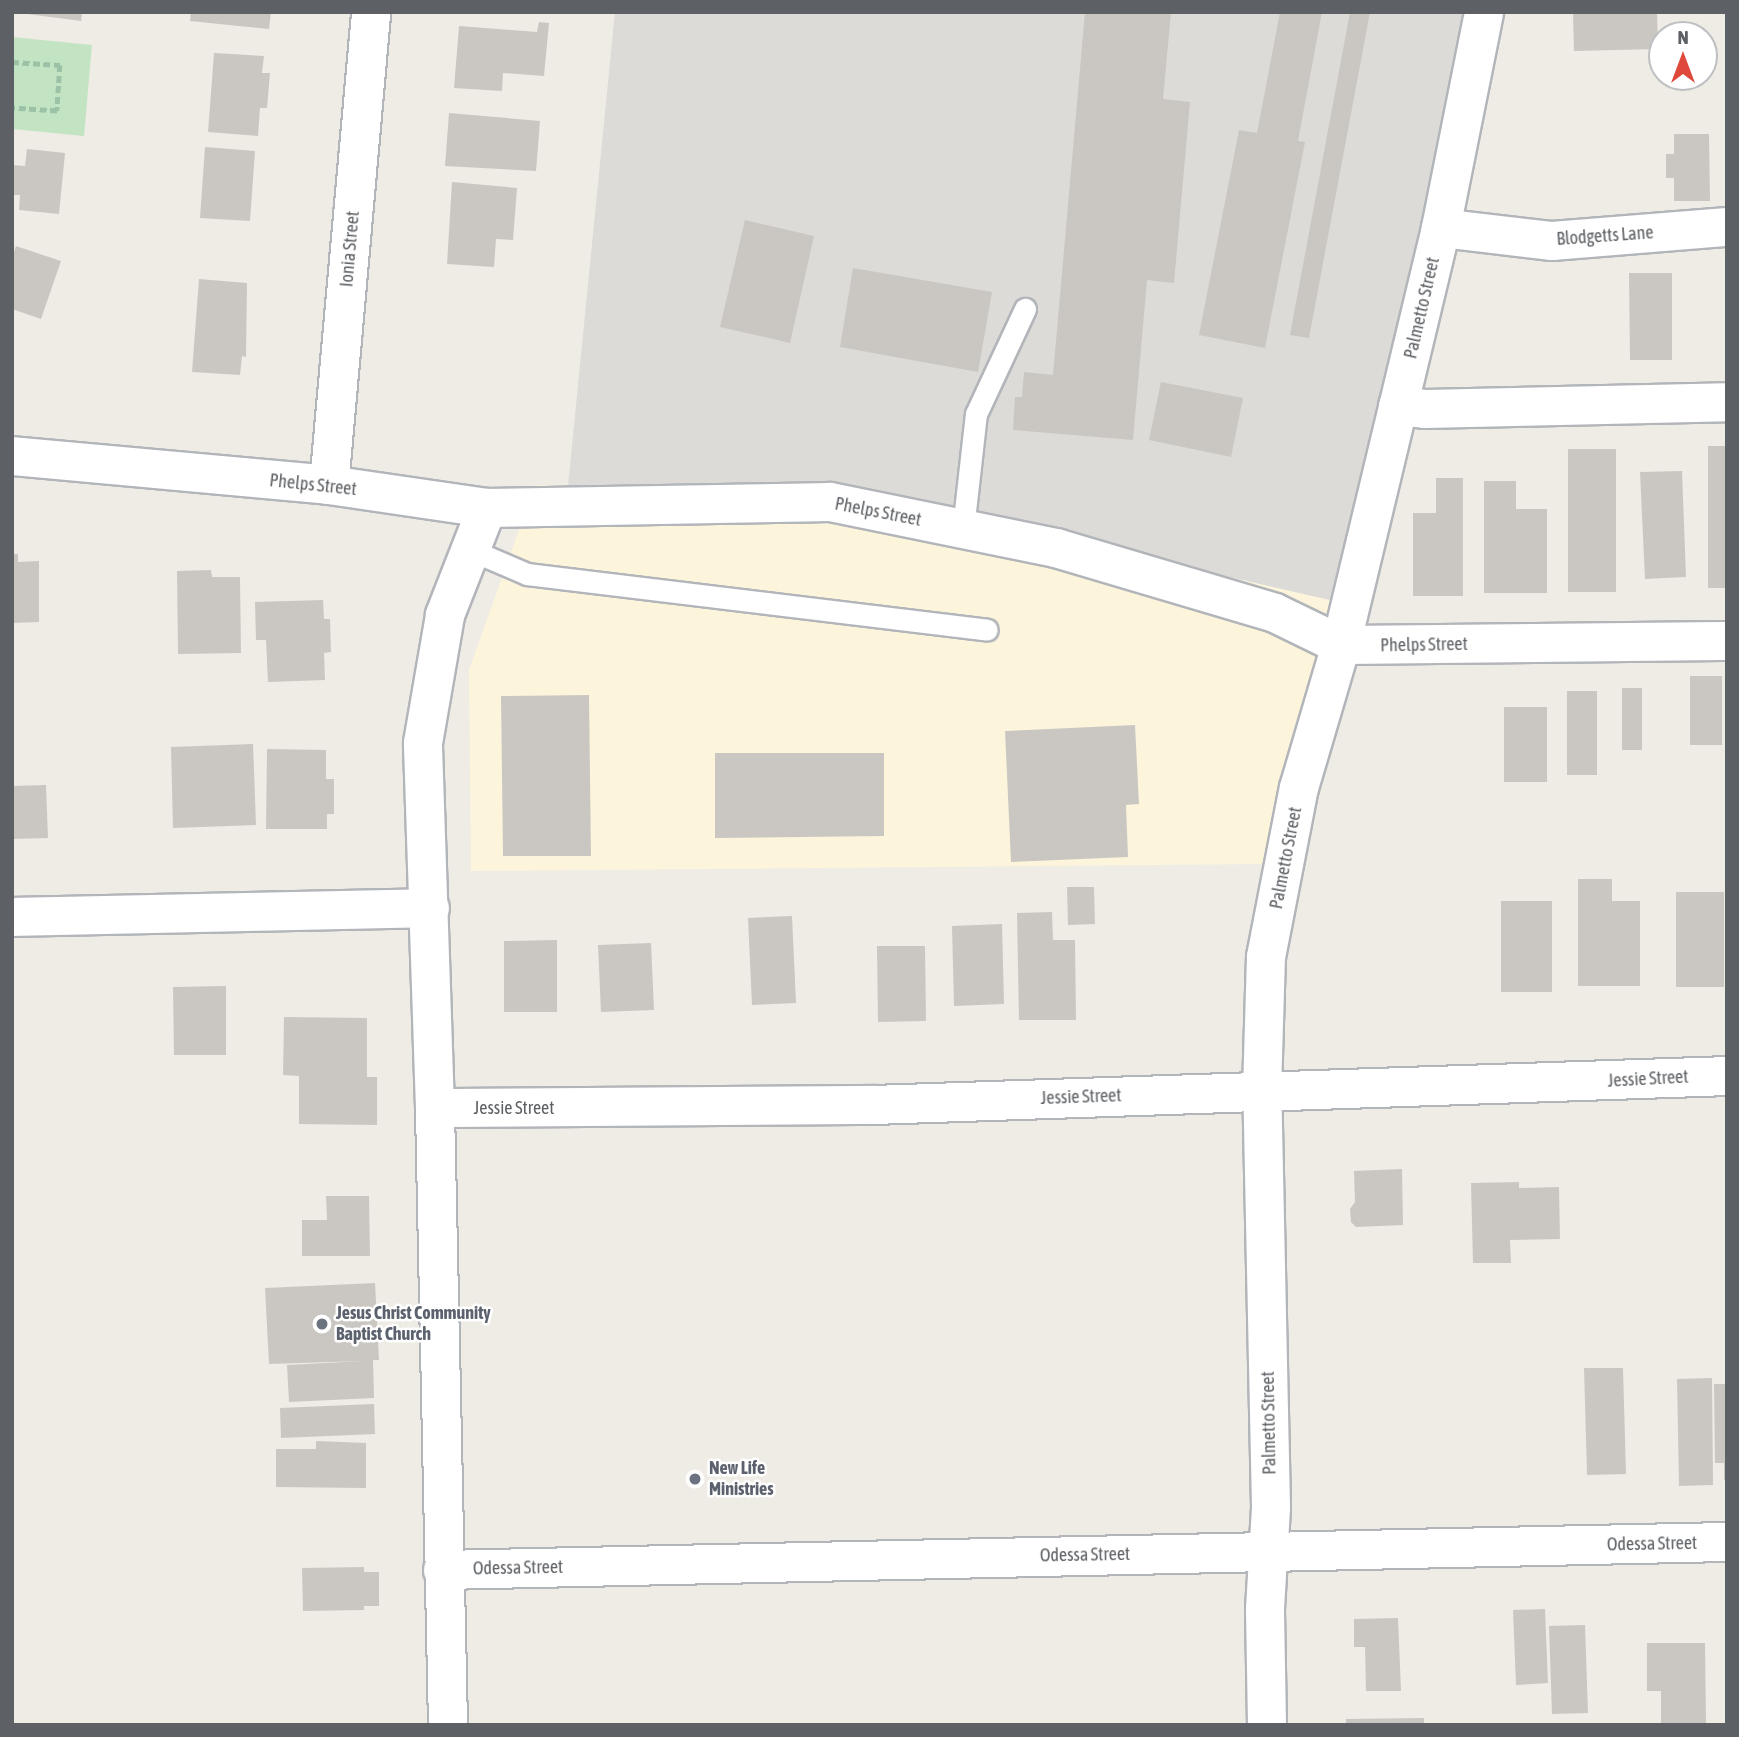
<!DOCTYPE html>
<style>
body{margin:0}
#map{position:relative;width:1739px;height:1737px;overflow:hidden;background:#eeece5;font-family:"Asap Condensed",sans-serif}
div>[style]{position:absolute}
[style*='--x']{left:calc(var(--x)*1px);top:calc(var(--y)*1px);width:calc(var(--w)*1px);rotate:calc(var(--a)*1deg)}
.commercial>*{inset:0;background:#fcf5dc}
.industrial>*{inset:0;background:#dddbd7}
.green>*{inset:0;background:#c3e4c3}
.building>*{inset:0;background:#cac7c2}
.path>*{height:4.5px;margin-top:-2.25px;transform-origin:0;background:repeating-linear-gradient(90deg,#9bc2a6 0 7px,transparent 0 10.5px)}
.roads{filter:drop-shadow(2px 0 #b2b5b9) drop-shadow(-2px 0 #b2b5b9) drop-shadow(0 2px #b2b5b9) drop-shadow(0 -2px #b2b5b9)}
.service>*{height:21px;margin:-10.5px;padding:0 10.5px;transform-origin:10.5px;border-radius:10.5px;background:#fff}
.minor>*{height:38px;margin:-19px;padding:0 19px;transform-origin:19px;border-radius:19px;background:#fff}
.dots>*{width:19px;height:19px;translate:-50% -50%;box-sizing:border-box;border:4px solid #fff;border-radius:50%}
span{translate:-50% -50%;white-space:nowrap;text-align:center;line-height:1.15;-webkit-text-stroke:5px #fff;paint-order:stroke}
.street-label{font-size:18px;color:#5d6064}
.worship-label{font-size:18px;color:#5b616d;font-weight:700}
.left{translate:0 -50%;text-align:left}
.frame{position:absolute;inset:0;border:14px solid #5d6064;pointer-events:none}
.north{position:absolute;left:1648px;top:21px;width:70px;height:70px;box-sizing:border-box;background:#fff;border:2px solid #bebfc1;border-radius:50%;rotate:0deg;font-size:19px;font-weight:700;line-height:28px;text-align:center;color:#5d6064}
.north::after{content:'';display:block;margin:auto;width:24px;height:32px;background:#de493b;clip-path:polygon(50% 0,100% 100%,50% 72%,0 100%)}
</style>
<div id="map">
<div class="commercial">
<div style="clip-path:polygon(535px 485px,859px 492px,1334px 601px,1266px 864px,471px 871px,469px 670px)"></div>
</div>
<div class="industrial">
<div style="clip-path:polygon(615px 12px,1470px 12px,1451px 139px,1334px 601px,859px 492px,568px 486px)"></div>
</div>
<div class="green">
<div style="clip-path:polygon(12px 37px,92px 45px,84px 136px,12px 129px)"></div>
</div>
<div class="building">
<div style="clip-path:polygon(12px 12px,82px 12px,81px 21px)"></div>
<div style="clip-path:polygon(191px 12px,271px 12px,269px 29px,190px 21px)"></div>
<div style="clip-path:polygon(1085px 12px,1171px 12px,1163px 99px,1190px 102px,1174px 283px,1147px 280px,1133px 440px,1013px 430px,1015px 397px,1022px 397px,1024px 372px,1053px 375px)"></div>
<div style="clip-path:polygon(1280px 12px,1322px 12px,1298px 141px,1305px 142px,1265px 348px,1199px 335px,1239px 130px,1257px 133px)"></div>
<div style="clip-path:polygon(1350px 12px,1370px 12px,1309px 338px,1290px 335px)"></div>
<div style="clip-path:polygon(1573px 12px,1657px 12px,1658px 49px,1574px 51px)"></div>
<div style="clip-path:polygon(539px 22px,549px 23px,544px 76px,503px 73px,502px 91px,454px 88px,459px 26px,537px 32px)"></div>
<div style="clip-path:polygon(214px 53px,264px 56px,262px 73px,270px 73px,267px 108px,260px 108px,258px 136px,208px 132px)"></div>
<div style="clip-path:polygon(449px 113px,540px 121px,536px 171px,445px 166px)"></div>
<div style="clip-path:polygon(1674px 134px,1709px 134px,1710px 201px,1674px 201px,1674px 178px,1666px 178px,1666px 154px,1674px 154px)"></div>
<div style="clip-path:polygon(205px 147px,255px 151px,250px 221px,200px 218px)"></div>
<div style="clip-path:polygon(27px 149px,65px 153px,59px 214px,19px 210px,20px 195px,12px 195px,12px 165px,25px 166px)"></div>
<div style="clip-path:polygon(452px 182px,517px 188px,513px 240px,496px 239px,494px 267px,447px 264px)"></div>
<div style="clip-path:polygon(745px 220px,814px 236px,790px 343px,720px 327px)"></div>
<div style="clip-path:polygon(16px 246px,61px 261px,41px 319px,12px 309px,12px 258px)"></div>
<div style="clip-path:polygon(853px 268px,992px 292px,978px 372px,840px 347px)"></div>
<div style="clip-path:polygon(1629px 273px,1672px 273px,1672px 360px,1630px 360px)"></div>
<div style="clip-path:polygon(199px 279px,247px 283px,246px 357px,242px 356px,240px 375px,192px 372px)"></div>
<div style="clip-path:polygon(1161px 382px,1243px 398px,1231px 457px,1149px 440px)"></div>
<div style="clip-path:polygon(1708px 446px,1727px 446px,1727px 588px,1708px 588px)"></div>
<div style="clip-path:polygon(1568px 449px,1616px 449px,1616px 592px,1568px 592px)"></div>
<div style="clip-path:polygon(1682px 471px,1686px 577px,1645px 579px,1640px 472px)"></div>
<div style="clip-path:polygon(1436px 478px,1463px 478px,1463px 596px,1413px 596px,1413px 513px,1436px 513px)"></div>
<div style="clip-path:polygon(1484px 481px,1516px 481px,1516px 509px,1547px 509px,1547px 593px,1484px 593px)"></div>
<div style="clip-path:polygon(12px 554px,18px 554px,18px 562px,39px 561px,39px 622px,12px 623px)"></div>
<div style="clip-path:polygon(211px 570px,212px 577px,240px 577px,241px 653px,178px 654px,177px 571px)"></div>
<div style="clip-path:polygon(323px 600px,324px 619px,330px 619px,331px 652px,324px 653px,325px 680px,268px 682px,266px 640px,256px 640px,255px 602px)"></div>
<div style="clip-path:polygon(1690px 676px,1722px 676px,1722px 745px,1690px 745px)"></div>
<div style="clip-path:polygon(1622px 688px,1642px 688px,1642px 750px,1622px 750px)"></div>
<div style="clip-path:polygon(1567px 691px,1597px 691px,1597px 775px,1567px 775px)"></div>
<div style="clip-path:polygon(589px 695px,591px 856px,503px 856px,501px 696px)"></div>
<div style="clip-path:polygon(1504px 707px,1547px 707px,1547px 782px,1504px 782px)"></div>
<div style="clip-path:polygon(1135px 725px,1139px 804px,1126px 805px,1128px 857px,1011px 862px,1005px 731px)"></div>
<div style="clip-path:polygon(253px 744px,256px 825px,173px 828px,171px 747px)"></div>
<div style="clip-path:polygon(267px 749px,326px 750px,326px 779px,334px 779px,334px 814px,327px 814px,327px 829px,266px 829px)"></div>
<div style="clip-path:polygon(715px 753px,884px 753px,884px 836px,715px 838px)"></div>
<div style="clip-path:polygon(46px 785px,48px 838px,12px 839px,12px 786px)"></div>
<div style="clip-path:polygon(1578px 879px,1612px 879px,1612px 901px,1640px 901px,1640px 986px,1578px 986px)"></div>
<div style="clip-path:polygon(1067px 887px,1094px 887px,1095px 924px,1068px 925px)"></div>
<div style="clip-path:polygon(1676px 892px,1724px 892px,1724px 987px,1676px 987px)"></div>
<div style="clip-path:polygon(1501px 901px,1552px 901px,1552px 992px,1501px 992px)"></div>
<div style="clip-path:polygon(1052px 912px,1053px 940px,1075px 940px,1076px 1020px,1019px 1020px,1017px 913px)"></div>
<div style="clip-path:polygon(792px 916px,796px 1003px,752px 1005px,748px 918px)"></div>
<div style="clip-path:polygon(1002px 924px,1004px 1004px,954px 1006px,952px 926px)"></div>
<div style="clip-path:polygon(557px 940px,557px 1012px,504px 1012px,504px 941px)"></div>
<div style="clip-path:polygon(651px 943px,654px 1010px,601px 1012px,598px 945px)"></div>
<div style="clip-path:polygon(877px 946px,925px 946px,926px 1021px,878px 1022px)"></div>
<div style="clip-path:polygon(226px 986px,226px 1055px,174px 1055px,173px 987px)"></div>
<div style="clip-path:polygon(284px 1017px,367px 1018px,367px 1077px,377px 1077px,377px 1125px,299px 1124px,299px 1076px,283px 1075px)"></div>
<div style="clip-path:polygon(1402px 1169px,1403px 1225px,1356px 1227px,1351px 1222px,1350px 1209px,1355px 1202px,1354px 1171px)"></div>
<div style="clip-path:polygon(1519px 1182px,1519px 1188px,1559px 1187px,1560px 1239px,1510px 1240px,1511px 1263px,1473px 1263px,1471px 1183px)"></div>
<div style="clip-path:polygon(326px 1196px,369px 1196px,370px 1256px,302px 1256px,302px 1220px,327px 1220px)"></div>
<div style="clip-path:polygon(375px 1283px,379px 1360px,373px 1360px,374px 1398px,289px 1402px,287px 1365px,364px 1361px,269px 1364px,265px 1288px)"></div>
<div style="clip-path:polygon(1584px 1368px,1623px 1368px,1626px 1474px,1587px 1475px)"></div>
<div style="clip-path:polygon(1712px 1378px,1713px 1485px,1679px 1486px,1677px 1379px)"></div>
<div style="clip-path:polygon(1714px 1384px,1727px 1384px,1727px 1480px,1724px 1480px,1724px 1463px,1715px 1463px)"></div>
<div style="clip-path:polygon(374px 1404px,375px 1434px,281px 1438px,280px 1408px)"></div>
<div style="clip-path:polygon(316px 1441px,366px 1443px,366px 1488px,276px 1487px,276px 1449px,316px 1449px)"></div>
<div style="clip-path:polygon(364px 1567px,364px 1572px,379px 1572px,379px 1606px,364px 1606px,364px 1610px,303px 1611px,302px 1568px)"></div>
<div style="clip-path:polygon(1545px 1609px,1548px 1683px,1516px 1685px,1513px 1610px)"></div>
<div style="clip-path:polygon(1398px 1618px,1401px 1691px,1366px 1691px,1365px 1647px,1354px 1647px,1354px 1619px)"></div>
<div style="clip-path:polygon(1585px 1625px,1588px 1713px,1552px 1714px,1549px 1626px)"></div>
<div style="clip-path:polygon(1647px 1643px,1705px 1643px,1706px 1725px,1661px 1725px,1661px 1691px,1647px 1691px)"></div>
<div style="clip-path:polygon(1424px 1718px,1424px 1725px,1346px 1725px,1346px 1719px)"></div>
</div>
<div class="path">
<div style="--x:12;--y:62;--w:48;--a:3.6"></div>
<div style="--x:60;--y:65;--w:46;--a:93.7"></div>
<div style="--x:57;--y:111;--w:45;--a:-176.2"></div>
</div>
<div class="roads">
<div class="service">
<div style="--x:963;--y:529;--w:116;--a:-83.6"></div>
<div style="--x:976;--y:414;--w:116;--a:-65"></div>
<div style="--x:471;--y:550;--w:61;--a:23.2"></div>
<div style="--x:527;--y:574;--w:463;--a:6.9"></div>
</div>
<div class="minor">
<div style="--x:1441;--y:228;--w:112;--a:6.7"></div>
<div style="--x:1552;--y:241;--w:176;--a:-4.6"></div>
<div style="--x:1398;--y:406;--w:27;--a:6"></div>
<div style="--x:1425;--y:409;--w:302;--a:-1.3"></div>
<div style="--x:12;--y:456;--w:318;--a:5.2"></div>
<div style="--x:329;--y:485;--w:160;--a:8.3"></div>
<div style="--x:487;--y:508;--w:343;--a:-1"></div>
<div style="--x:830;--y:502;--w:231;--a:11.5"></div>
<div style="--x:1056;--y:548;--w:228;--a:16.5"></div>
<div style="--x:1275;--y:613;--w:73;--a:25.9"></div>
<div style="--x:1341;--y:645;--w:386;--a:-0.6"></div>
<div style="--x:329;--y:485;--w:475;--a:-84.9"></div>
<div style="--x:12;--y:917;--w:418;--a:-1.2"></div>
<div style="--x:435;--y:1108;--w:438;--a:-0.4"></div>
<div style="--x:873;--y:1105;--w:854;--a:-1.94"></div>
<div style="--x:443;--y:1570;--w:1284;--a:-1.25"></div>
<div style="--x:448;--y:1725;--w:617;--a:-91.21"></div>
<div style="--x:435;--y:1108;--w:365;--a:-91.9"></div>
<div style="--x:423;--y:743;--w:130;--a:-80.2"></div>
<div style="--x:445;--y:615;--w:115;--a:-68.6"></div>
<div style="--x:1267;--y:1725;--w:116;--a:-91"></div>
<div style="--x:1265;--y:1609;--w:102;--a:-86.6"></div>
<div style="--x:1271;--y:1507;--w:416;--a:-91.2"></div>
<div style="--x:1262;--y:1091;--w:134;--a:-88.3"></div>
<div style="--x:1266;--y:957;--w:172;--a:-79"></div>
<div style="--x:1299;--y:788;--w:149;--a:-73.6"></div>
<div style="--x:1341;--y:645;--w:429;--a:-76.5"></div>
<div style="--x:1441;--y:228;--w:220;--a:-78.7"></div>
</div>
</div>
<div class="dots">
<div style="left:322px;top:1324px;background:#6b7280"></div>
<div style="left:695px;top:1479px;background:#6b7280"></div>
</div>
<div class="street-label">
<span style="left:1605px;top:236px;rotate:-4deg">Blodgetts Lane</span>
<span style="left:350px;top:249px;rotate:-85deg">Ionia Street</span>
<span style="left:1422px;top:308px;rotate:-77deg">Palmetto Street</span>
<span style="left:313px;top:485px;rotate:6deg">Phelps Street</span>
<span style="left:878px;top:512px;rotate:11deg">Phelps Street</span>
<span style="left:1424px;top:645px;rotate:-1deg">Phelps Street</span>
<span style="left:1286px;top:858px;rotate:-79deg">Palmetto Street</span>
<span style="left:1648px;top:1079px;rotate:-3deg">Jessie Street</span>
<span style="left:1081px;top:1097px;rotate:-2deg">Jessie Street</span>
<span style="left:514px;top:1108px">Jessie Street</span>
<span style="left:1269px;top:1423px;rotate:-91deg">Palmetto Street</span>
<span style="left:1652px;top:1544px;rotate:-1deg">Odessa Street</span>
<span style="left:1085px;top:1555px;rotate:-1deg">Odessa Street</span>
<span style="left:518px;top:1568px;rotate:-1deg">Odessa Street</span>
</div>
<div class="worship-label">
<span class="left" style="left:336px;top:1324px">Jesus Christ Community<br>Baptist Church</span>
<span class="left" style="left:709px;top:1479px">New Life<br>Ministries</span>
</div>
<div class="frame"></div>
<div class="north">N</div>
</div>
